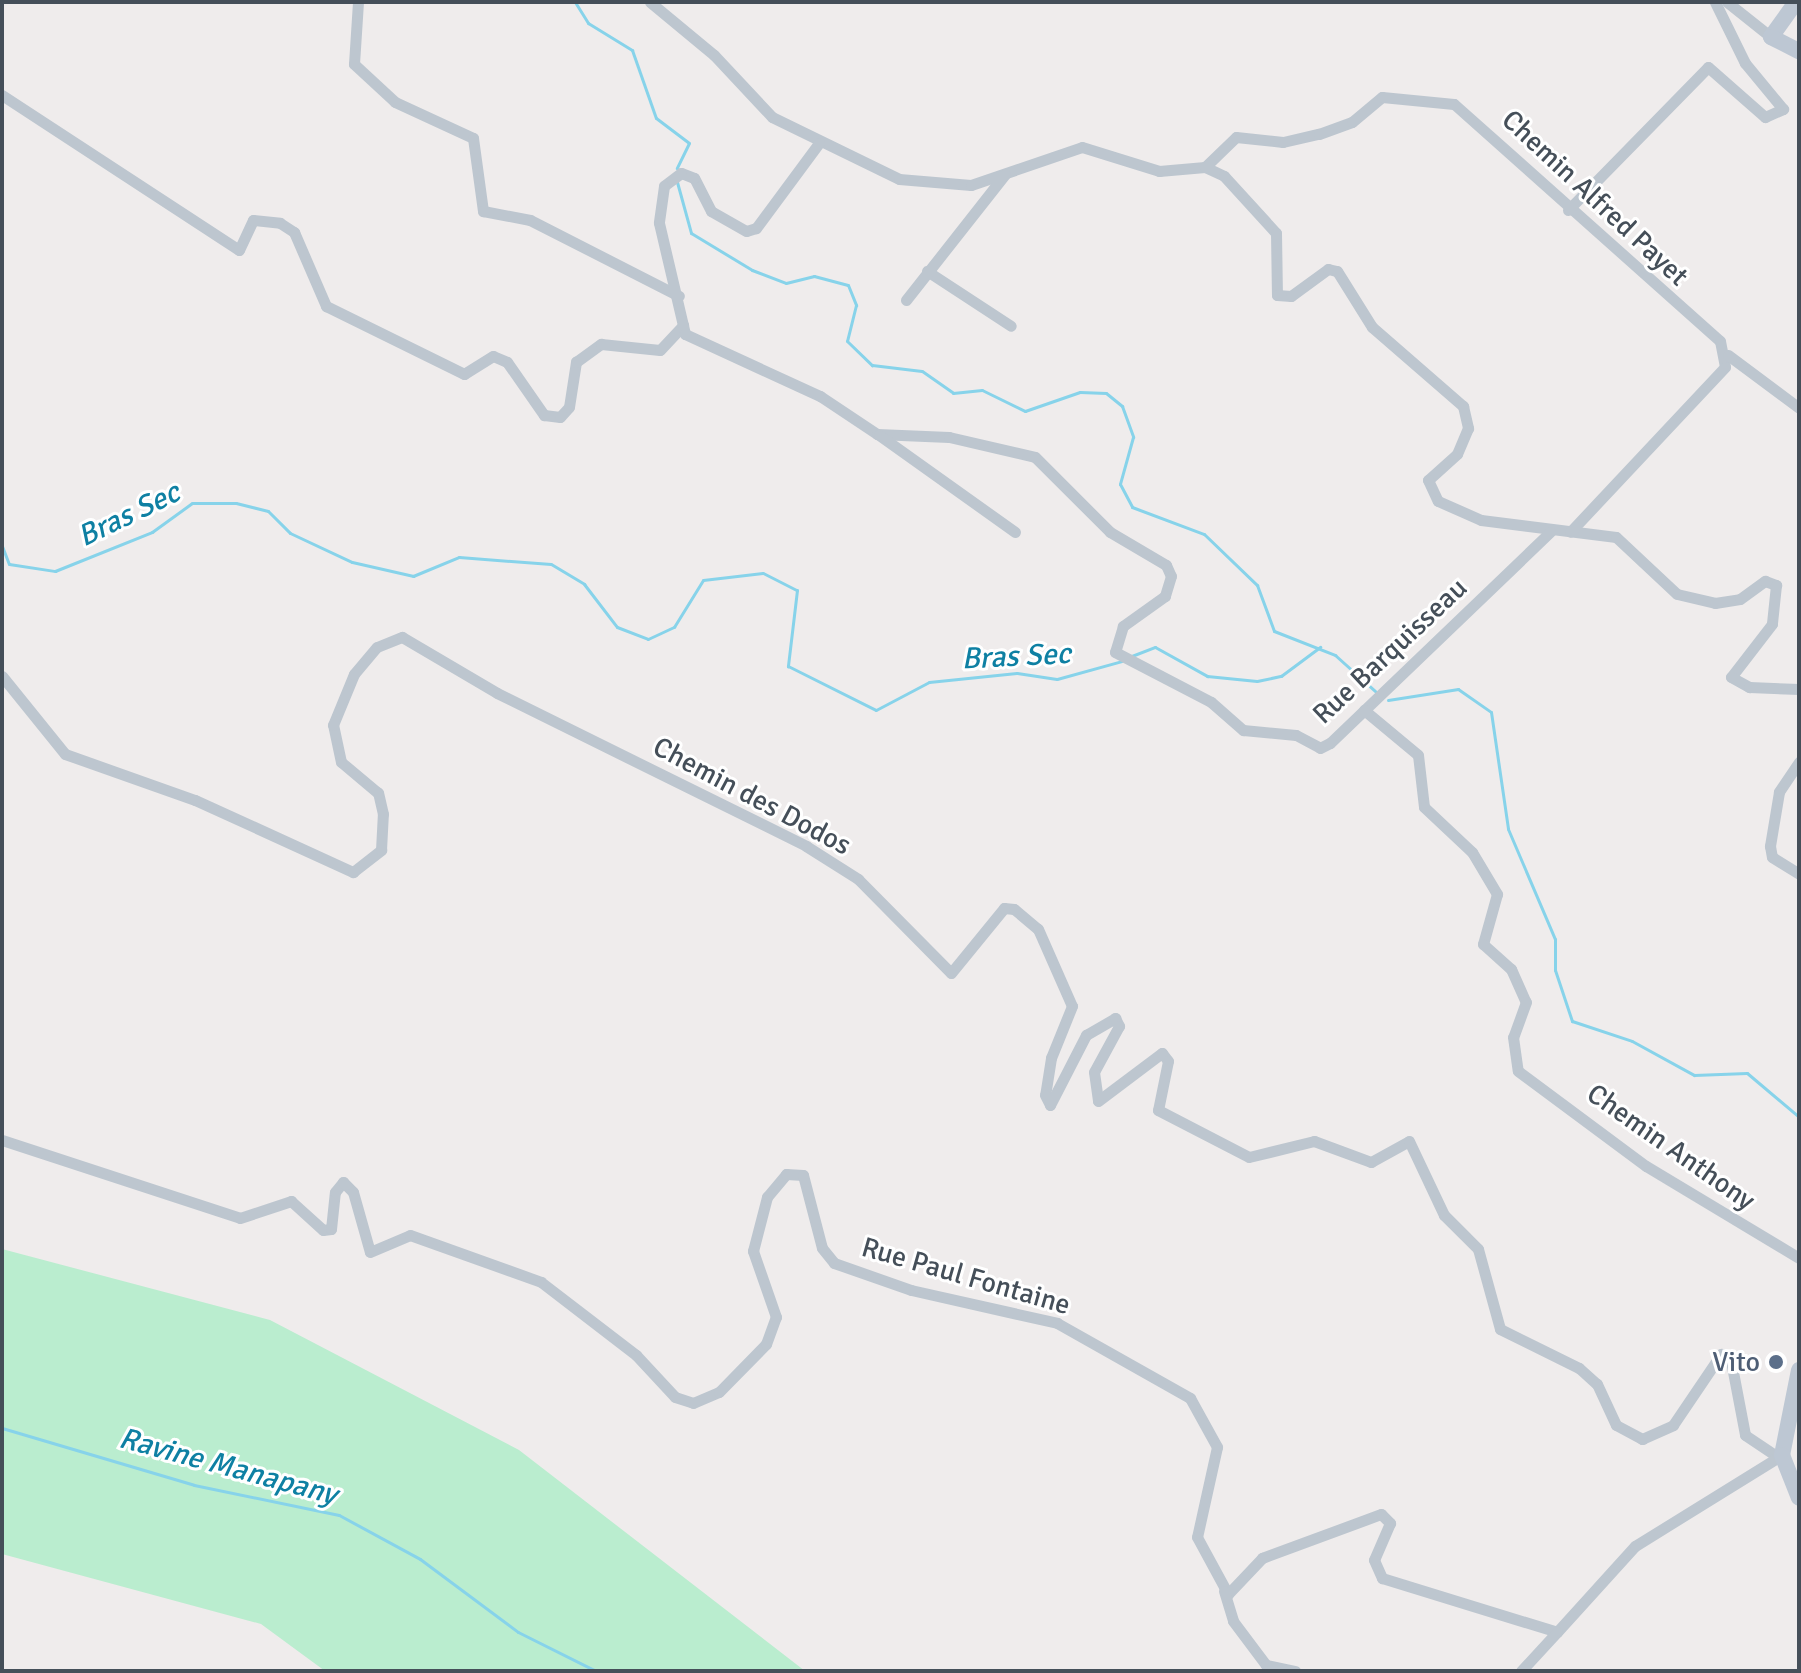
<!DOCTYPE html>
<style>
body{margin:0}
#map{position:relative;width:1801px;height:1673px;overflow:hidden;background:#efecec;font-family:Signika,sans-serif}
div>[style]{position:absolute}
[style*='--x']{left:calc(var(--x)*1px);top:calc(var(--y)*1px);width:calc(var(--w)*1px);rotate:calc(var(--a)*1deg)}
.green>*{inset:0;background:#baedcf}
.stream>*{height:3px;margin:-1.5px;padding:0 1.5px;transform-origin:1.5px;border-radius:1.5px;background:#87d3ea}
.street>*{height:11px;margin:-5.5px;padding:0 5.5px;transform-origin:5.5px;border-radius:5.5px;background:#bdc6cf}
.secondary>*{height:16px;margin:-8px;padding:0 8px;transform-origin:8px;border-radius:8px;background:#bdc7d3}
.dots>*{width:22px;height:22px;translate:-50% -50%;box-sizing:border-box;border:4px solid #fff;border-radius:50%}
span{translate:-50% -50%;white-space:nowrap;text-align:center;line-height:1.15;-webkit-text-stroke:6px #fff;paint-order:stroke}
.street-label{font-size:28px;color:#454f59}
.service-label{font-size:28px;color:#4e5e75}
.right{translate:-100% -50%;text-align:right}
.water-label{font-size:30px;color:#0e80a3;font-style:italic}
.frame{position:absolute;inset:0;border:4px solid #454f59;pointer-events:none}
</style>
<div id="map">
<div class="green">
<div style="clip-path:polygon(2px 1249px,270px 1320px,519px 1450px,805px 1671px,325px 1671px,261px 1624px,2px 1554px)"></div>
</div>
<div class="stream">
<div style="--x:575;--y:2;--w:25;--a:58"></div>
<div style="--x:588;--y:23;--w:52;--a:31.5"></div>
<div style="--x:632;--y:50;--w:72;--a:70.6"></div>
<div style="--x:656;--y:118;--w:41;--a:37.1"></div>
<div style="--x:689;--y:143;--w:28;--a:116"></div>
<div style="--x:677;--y:182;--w:53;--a:74.6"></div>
<div style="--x:691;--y:233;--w:71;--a:31.2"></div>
<div style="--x:752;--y:270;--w:36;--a:21"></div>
<div style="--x:786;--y:283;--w:29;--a:-14"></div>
<div style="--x:814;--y:276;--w:35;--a:15"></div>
<div style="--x:848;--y:285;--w:22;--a:68"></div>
<div style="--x:856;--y:305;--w:37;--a:104"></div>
<div style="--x:847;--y:341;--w:35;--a:44"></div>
<div style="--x:872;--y:365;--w:50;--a:6.8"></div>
<div style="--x:922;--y:371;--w:38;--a:35"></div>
<div style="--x:953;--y:393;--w:29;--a:-6"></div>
<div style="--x:982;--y:390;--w:48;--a:26"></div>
<div style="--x:1025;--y:411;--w:58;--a:-19.1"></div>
<div style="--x:1080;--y:392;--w:26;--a:2"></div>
<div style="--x:1106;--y:393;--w:21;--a:39"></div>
<div style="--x:1122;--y:406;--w:33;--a:70"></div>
<div style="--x:1133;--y:437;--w:49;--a:105.5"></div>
<div style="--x:1120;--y:484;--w:26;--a:62"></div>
<div style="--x:1132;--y:507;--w:77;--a:20.6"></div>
<div style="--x:1204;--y:534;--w:74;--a:43.9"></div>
<div style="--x:1257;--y:585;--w:49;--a:69.7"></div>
<div style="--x:1274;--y:631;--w:66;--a:21.5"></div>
<div style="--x:1335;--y:655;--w:54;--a:42"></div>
<div style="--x:2;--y:546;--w:19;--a:69"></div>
<div style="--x:9;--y:564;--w:47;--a:8.7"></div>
<div style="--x:55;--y:571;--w:105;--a:-21.9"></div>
<div style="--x:152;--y:532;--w:49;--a:-35.9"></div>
<div style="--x:192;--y:503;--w:44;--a:0"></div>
<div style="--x:236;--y:503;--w:33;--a:14"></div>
<div style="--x:268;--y:511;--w:31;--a:45"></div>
<div style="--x:290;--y:533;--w:68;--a:25.1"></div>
<div style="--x:352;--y:562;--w:63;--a:12.9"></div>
<div style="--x:413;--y:576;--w:50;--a:-22.4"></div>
<div style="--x:459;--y:557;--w:92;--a:4.4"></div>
<div style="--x:551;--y:564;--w:39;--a:31"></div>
<div style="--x:584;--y:584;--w:54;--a:52.5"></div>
<div style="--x:617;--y:627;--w:33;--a:21"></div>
<div style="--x:648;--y:639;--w:29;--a:-25"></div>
<div style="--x:674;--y:627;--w:55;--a:-58.3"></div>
<div style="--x:703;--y:580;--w:60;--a:-6.7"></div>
<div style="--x:763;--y:573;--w:38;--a:27"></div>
<div style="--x:797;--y:590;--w:77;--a:96.8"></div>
<div style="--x:788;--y:666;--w:98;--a:26.6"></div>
<div style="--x:876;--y:710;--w:60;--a:-27.8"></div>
<div style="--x:929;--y:682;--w:88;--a:-5.8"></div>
<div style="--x:1017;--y:673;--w:40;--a:8.5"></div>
<div style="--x:1057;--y:679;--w:67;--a:-15.5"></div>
<div style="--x:1129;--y:657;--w:28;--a:-21"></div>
<div style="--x:1155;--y:647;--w:60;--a:29.1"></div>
<div style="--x:1207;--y:676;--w:50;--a:5.7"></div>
<div style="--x:1257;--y:681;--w:25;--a:-12"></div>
<div style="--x:1281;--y:676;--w:49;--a:-36.6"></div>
<div style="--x:1388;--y:700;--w:71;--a:-8.9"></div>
<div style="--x:1458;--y:689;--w:40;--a:34.9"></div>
<div style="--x:1491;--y:712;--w:118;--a:81.7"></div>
<div style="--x:1508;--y:829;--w:120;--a:66.9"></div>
<div style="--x:1555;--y:939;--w:31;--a:90"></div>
<div style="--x:1555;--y:970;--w:54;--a:71.6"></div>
<div style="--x:1572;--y:1021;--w:63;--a:18.4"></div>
<div style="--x:1632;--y:1041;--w:71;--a:28.7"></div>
<div style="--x:1694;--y:1075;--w:53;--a:-2.2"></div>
<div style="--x:1747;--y:1073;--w:68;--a:40.2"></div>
<div style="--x:2;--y:1428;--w:200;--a:16.5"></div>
<div style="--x:194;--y:1485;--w:148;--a:11.7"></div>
<div style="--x:339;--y:1515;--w:92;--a:28.5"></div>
<div style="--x:420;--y:1559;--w:122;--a:36.7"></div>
<div style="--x:518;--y:1632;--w:87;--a:26.6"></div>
</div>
<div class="street">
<div style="--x:358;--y:2;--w:62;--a:93.7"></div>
<div style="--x:354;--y:64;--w:56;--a:42.8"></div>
<div style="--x:395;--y:102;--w:86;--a:24.8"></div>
<div style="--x:473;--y:138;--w:74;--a:82.2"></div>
<div style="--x:483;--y:211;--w:48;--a:10.8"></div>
<div style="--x:530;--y:220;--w:167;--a:27"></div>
<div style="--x:650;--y:2;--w:83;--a:39.6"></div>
<div style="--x:714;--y:55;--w:85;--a:46.9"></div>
<div style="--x:772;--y:117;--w:141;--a:26"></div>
<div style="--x:899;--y:179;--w:72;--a:4.8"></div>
<div style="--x:971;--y:185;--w:117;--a:-18.9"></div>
<div style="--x:1082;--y:147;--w:81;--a:17.3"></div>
<div style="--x:1159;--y:171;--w:46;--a:-5"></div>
<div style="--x:1205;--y:167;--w:21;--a:25"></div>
<div style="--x:1224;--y:176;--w:77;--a:47.6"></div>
<div style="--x:1276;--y:233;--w:62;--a:89.1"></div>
<div style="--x:1277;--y:295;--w:14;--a:4"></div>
<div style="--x:1291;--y:296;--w:46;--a:-36.1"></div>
<div style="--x:1328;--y:269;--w:9;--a:13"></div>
<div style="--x:1337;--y:271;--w:66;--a:58"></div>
<div style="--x:1372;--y:327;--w:121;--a:41"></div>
<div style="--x:1463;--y:406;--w:23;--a:77"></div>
<div style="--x:1468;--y:428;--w:28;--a:113"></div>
<div style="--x:1457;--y:454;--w:39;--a:138"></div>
<div style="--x:1428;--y:480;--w:23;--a:65"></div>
<div style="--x:1438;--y:501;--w:47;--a:23.8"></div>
<div style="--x:1481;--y:520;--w:136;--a:7.2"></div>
<div style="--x:1616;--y:537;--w:83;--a:43.1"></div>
<div style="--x:1677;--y:594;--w:39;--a:13"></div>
<div style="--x:1715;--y:603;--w:25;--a:-9"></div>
<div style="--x:1740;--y:599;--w:31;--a:-36"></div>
<div style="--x:1765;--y:581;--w:12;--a:20"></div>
<div style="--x:1776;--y:585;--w:39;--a:96"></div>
<div style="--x:1772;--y:624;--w:67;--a:127.7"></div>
<div style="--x:1731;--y:677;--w:21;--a:29"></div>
<div style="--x:1749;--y:687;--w:50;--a:2.3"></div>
<div style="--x:1727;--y:2;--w:56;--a:38.5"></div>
<div style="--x:2;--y:95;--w:283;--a:33.2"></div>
<div style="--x:239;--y:250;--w:33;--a:-65"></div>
<div style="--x:253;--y:220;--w:27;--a:6"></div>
<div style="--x:280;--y:223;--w:17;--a:33"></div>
<div style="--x:294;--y:232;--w:81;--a:66.6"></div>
<div style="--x:326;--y:306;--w:154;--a:26.2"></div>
<div style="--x:464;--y:374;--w:34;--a:-32"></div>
<div style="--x:493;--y:356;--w:15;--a:23"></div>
<div style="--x:507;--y:362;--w:65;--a:55.1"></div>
<div style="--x:544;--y:415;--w:16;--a:7"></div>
<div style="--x:560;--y:417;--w:13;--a:-48"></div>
<div style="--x:569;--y:407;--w:46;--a:-81.2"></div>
<div style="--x:576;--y:362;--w:31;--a:-36"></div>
<div style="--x:601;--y:344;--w:59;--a:5.8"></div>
<div style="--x:660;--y:350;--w:34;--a:-47"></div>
<div style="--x:819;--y:143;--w:106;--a:126.5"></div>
<div style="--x:756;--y:228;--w:10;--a:163"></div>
<div style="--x:746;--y:231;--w:40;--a:-150.3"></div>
<div style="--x:711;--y:211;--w:37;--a:-117"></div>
<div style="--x:694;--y:178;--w:14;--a:-159"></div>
<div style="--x:681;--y:173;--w:21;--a:143"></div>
<div style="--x:664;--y:186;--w:37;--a:98"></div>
<div style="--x:659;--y:223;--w:114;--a:76.8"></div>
<div style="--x:685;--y:334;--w:149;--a:24.7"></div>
<div style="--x:820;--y:396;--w:69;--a:33.7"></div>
<div style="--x:877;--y:434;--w:72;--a:2.4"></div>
<div style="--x:949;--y:437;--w:88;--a:13.1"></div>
<div style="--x:1035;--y:457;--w:106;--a:45"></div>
<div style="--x:1110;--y:532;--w:65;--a:30.5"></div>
<div style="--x:1166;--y:565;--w:12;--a:66"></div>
<div style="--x:1171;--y:576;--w:21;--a:107"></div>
<div style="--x:1165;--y:596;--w:52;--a:144.5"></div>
<div style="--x:1123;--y:626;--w:27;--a:107"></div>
<div style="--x:1115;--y:652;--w:108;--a:27.5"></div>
<div style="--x:1211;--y:702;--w:43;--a:41.2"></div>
<div style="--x:1243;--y:730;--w:53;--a:5.4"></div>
<div style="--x:1296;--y:735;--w:27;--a:28"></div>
<div style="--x:1320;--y:748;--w:11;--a:-27"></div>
<div style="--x:1330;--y:743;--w:305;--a:-43.8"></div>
<div style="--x:1205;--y:167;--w:43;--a:-44.1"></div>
<div style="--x:1236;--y:137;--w:47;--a:6.1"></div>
<div style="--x:1283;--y:142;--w:37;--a:-13"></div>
<div style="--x:1319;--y:134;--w:35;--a:-20"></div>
<div style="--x:1352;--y:122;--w:39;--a:-40"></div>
<div style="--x:1382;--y:97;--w:72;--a:5.6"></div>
<div style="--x:1454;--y:104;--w:356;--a:41.7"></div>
<div style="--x:1720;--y:341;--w:26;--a:79"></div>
<div style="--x:1725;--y:367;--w:226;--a:133.2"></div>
<div style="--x:1568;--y:210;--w:200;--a:-45.6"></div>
<div style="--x:1708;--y:67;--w:76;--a:41.3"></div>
<div style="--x:1765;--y:117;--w:20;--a:-24"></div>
<div style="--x:1783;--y:109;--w:60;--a:-129.6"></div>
<div style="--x:1745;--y:63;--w:68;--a:-116.2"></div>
<div style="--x:927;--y:271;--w:100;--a:33.2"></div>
<div style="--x:906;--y:300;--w:160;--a:-51.8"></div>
<div style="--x:1728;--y:355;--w:89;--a:36.7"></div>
<div style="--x:879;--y:435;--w:167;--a:35.5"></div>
<div style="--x:2;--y:676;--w:100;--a:51.1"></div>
<div style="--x:65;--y:754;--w:138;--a:19.5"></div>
<div style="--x:195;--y:800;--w:174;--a:24.5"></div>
<div style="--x:353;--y:872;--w:36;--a:-38"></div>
<div style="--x:381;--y:850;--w:36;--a:-87"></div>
<div style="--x:383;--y:814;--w:22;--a:-103"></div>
<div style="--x:378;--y:793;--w:48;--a:-140"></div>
<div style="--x:341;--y:762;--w:38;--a:-102"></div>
<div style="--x:333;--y:725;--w:55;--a:-67.6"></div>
<div style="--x:354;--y:674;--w:35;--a:-50"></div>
<div style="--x:377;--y:647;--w:27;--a:-22"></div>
<div style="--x:402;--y:637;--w:110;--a:30.5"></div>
<div style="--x:497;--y:693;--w:345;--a:26.3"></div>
<div style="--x:806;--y:846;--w:62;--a:32.4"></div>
<div style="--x:858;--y:879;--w:132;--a:45.3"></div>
<div style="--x:951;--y:973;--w:84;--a:-50.8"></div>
<div style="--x:1004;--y:908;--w:10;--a:6"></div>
<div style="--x:1014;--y:909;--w:31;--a:40"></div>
<div style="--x:1038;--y:929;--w:84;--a:66.2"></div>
<div style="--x:1072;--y:1006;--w:56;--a:112"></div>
<div style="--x:1051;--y:1058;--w:37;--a:99"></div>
<div style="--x:1045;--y:1095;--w:11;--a:63"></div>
<div style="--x:1050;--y:1105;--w:79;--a:-62.8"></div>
<div style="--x:1086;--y:1035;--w:34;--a:-30"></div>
<div style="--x:1115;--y:1018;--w:9;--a:63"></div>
<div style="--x:1119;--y:1026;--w:52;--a:118.5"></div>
<div style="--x:1094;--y:1072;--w:29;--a:82"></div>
<div style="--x:1098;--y:1101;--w:80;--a:-36.9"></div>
<div style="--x:1162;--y:1053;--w:10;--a:53"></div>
<div style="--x:1168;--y:1061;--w:50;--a:101.5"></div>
<div style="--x:1158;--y:1110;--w:102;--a:27.3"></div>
<div style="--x:1249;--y:1157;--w:67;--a:-13.8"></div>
<div style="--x:1314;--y:1141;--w:61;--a:20.2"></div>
<div style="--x:1371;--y:1162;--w:43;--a:-28.9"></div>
<div style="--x:1409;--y:1141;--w:82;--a:64.7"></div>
<div style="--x:1444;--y:1215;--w:48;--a:45"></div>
<div style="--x:1478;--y:1249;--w:83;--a:74.6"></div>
<div style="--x:1500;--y:1329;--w:88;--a:26.3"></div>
<div style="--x:1579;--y:1368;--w:24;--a:42"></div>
<div style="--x:1597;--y:1384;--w:45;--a:65.1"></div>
<div style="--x:1616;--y:1425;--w:30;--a:28"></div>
<div style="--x:1642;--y:1439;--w:34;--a:-24"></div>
<div style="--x:1673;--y:1425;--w:86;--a:-55.9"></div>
<div style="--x:1721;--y:1354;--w:9;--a:13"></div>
<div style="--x:1730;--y:1356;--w:80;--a:79.2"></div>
<div style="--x:1745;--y:1435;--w:43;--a:33.7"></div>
<div style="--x:1364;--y:710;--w:70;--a:39.8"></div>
<div style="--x:1418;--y:755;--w:52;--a:83.4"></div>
<div style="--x:1424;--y:807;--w:66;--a:43.2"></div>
<div style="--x:1472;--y:852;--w:49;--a:59.2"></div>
<div style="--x:1497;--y:894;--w:52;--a:105.6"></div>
<div style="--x:1483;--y:944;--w:38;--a:42"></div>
<div style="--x:1511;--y:969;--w:36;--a:66"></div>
<div style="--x:1526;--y:1002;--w:37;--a:110"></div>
<div style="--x:1513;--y:1037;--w:34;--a:82"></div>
<div style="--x:1518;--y:1071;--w:159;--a:36.6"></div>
<div style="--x:1646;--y:1166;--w:179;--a:31"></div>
<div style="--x:1799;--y:762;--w:36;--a:124"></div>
<div style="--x:1779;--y:792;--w:55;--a:99.5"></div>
<div style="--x:1770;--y:846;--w:11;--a:80"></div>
<div style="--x:1772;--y:857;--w:32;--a:32"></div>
<div style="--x:2;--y:1140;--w:250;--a:18.1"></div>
<div style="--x:240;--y:1218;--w:54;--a:-18.4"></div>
<div style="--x:291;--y:1201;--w:43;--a:42.2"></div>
<div style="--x:323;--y:1230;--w:8;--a:-7"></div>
<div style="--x:331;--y:1229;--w:37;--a:-84"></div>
<div style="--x:335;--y:1192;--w:13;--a:-51"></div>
<div style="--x:343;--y:1182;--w:14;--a:45"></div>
<div style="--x:353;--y:1192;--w:62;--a:74.2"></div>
<div style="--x:370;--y:1252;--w:43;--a:-23"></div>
<div style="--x:410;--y:1235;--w:139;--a:19.7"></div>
<div style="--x:541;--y:1282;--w:120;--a:37.5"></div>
<div style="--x:636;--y:1355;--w:57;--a:47.1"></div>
<div style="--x:675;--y:1397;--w:19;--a:18"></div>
<div style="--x:693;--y:1403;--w:28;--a:-23"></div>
<div style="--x:719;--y:1392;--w:67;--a:-45.6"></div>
<div style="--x:766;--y:1344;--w:29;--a:-70"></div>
<div style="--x:776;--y:1317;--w:70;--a:-109.2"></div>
<div style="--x:753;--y:1251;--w:56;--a:-75.5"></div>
<div style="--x:767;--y:1197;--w:30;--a:-50"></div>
<div style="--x:786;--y:1174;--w:17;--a:3"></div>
<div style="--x:803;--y:1175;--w:75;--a:75.4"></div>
<div style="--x:822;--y:1248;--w:19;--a:51"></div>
<div style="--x:834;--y:1263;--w:82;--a:19.3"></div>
<div style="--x:911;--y:1290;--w:150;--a:12.7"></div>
<div style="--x:1057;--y:1323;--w:153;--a:29.4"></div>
<div style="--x:1190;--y:1398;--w:56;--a:61.1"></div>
<div style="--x:1217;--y:1447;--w:92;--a:102.5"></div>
<div style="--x:1197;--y:1537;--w:65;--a:61.5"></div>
<div style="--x:1228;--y:1594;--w:50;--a:-46.6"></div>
<div style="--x:1262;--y:1558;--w:127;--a:-20.3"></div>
<div style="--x:1381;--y:1514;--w:13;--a:45"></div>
<div style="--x:1390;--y:1523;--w:40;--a:113.4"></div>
<div style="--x:1374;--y:1560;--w:20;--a:66"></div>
<div style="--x:1382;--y:1578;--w:183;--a:17.1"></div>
<div style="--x:1557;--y:1632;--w:116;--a:-47.8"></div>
<div style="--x:1635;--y:1546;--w:173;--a:-31.8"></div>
<div style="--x:1224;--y:1591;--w:31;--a:73"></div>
<div style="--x:1233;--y:1621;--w:55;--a:53.1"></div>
<div style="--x:1266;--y:1665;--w:30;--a:12"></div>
<div style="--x:1521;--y:1671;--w:53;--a:-47.3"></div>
</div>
<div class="secondary">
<div style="--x:1796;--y:2;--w:43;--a:125.5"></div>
<div style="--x:1771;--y:37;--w:31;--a:27"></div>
<div style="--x:1799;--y:1370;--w:87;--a:101.3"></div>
<div style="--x:1782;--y:1455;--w:46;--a:68.4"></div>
</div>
<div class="dots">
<div style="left:1776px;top:1362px;background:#5c6f8a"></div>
</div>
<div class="street-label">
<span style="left:1595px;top:198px;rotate:43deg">Chemin Alfred Payet</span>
<span style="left:1390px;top:651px;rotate:-43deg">Rue Barquisseau</span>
<span style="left:752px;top:796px;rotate:28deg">Chemin des Dodos</span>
<span style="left:1671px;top:1147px;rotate:35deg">Chemin Anthony</span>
<span style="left:966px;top:1276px;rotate:16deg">Rue Paul Fontaine</span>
</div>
<div class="service-label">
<span class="right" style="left:1760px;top:1362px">Vito</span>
</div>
<div class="water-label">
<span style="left:129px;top:515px;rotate:-26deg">Bras Sec</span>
<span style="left:1016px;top:657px;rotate:-3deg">Bras Sec</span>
<span style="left:228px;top:1467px;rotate:15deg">Ravine Manapany</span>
</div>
<div class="frame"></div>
</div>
